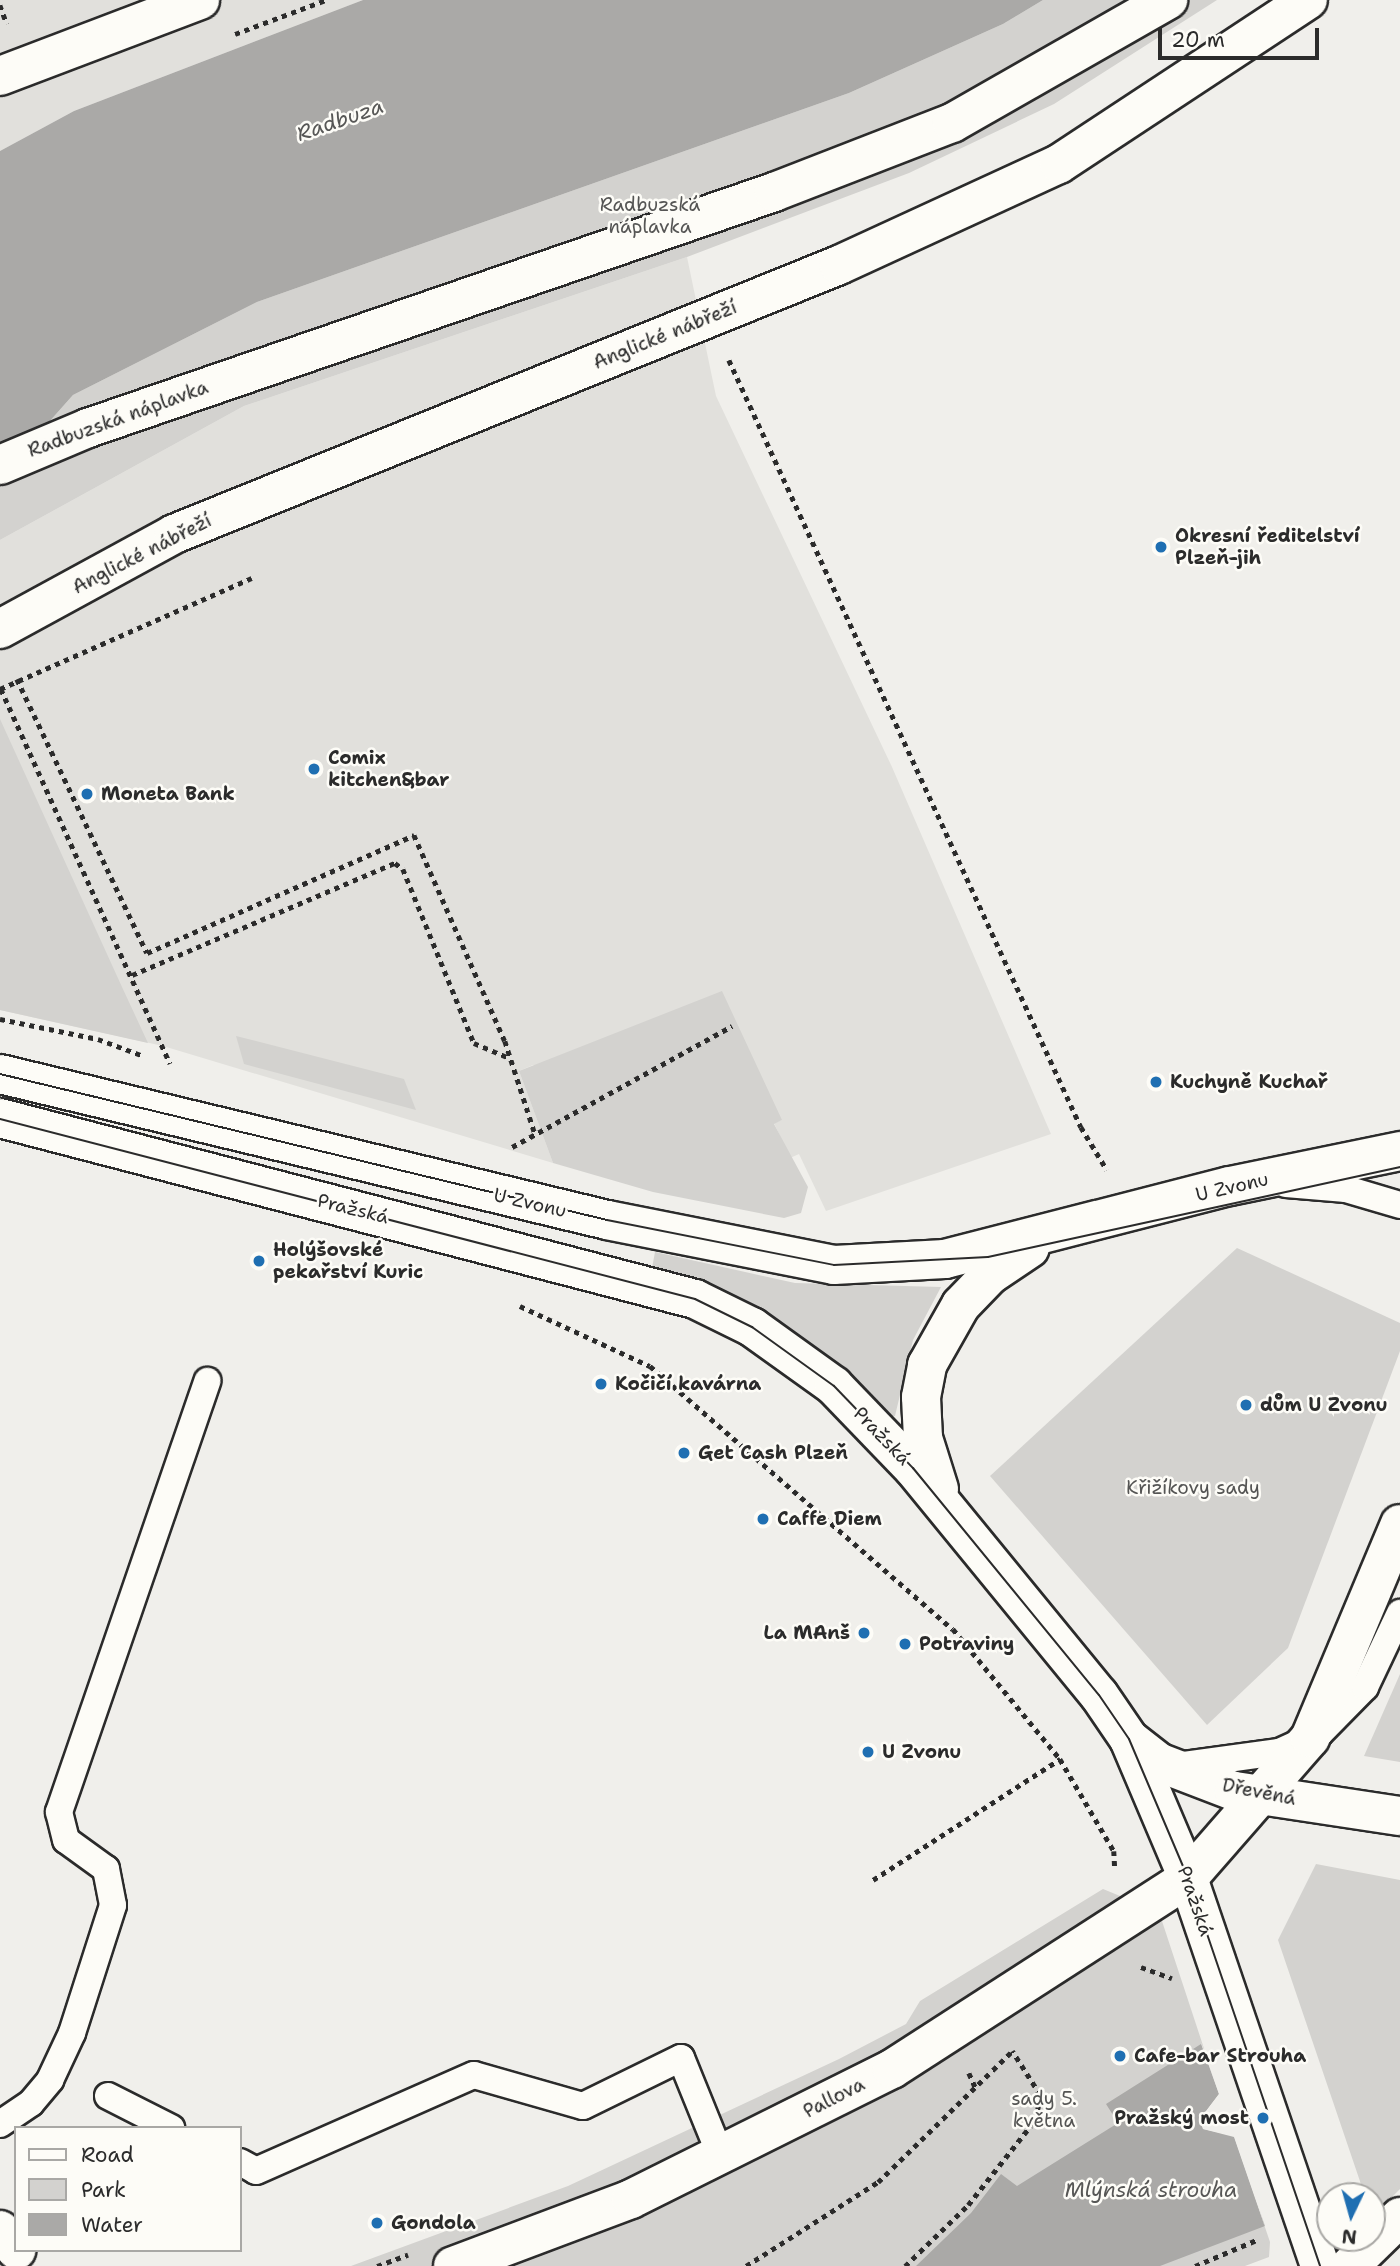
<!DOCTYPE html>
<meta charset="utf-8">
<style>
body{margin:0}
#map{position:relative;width:1400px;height:2266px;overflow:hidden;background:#f0efeb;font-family:"Shantell Sans",sans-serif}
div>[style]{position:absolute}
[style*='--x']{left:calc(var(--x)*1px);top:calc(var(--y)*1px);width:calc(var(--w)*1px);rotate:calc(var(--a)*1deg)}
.built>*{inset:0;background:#e1e0dc}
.green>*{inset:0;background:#d3d2cf}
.water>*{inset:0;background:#aaa9a7}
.pier>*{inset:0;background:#f0efeb}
.path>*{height:4.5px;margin-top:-2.25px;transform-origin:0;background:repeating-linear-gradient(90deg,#2b2b2b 0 5px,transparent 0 10px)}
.roads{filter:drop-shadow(2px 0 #2b2b2b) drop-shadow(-2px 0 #2b2b2b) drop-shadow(0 2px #2b2b2b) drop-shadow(0 -2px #2b2b2b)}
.lane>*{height:26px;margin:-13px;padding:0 13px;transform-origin:13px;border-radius:13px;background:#fdfcf7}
.street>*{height:38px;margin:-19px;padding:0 19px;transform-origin:19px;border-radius:19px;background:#fdfcf7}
.secondary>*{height:38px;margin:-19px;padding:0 19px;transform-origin:19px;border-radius:19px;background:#fdfcf7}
.tram>*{height:2px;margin:-1px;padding:0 1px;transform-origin:1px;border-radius:1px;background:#2b2b2b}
.dots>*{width:19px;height:19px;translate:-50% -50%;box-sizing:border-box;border:4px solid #fdfcf7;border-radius:50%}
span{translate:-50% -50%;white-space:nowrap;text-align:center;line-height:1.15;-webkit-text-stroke:5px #fdfcf7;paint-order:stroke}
.park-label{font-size:19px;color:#555554}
.street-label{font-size:19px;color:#2b2b2b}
.poi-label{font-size:19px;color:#2b2b2b;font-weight:700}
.left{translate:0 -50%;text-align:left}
.right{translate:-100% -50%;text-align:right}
.water-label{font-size:21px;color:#575756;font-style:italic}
.legend{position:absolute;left:14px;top:2126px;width:228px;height:126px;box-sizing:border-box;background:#fdfcf7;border:2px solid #a9a8a5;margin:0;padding:9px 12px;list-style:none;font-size:21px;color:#2b2b2b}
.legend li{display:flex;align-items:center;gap:14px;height:35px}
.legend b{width:35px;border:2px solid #a9a8a5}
.north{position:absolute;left:1316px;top:2182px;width:70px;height:70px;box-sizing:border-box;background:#fdfcf7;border:2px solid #a9a8a5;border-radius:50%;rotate:185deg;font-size:19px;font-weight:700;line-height:28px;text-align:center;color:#2b2b2b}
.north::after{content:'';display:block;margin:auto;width:24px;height:32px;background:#1f6fb2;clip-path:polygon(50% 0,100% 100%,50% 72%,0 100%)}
.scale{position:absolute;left:1158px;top:28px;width:161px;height:32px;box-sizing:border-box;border:4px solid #2b2b2b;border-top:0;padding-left:9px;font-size:21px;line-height:24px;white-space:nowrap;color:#2b2b2b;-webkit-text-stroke:5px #fdfcf7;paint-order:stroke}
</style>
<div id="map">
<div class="built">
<div style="clip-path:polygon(0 0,363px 0,74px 111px,0 151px)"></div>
<div style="clip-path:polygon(687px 257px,716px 396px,892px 767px,1051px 1134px,826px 1211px,799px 1154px,790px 1158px,774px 1123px,782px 1120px,533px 1065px,519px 1071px,553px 1163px,163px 1046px,0 1010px,0 540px,244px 406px)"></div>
</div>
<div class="green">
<div style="clip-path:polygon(1043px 0,1217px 0,1054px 104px,909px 173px,687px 257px,244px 406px,0 540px,0 450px,41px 431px,73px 395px,257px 302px,849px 93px,1003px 24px)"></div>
<div style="clip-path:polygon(0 719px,122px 987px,148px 1043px,0 1010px)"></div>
<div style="clip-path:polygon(722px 991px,782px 1120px,774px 1124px,808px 1187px,801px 1213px,784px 1218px,653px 1192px,553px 1163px,519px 1071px)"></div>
<div style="clip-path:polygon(236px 1036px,404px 1079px,416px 1110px,244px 1064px)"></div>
<div style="clip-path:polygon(1237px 1248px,1400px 1323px,1400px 1351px,1288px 1648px,1207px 1725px,990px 1476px)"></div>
<div style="clip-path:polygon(655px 1252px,795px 1283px,941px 1287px,913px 1340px,895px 1416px,889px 1417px,652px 1268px)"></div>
<div style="clip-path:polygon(1400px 1674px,1400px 1762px,1364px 1756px)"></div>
<div style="clip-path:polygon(1316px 1864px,1400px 1880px,1400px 2189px,1372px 2217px,1372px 2196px,1365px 2196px,1278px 1940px)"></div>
<div style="clip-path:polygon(1103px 1889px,1159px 1912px,1219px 2094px,1200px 2119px,1203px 2129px,1234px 2136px,1270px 2242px,1269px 2257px,1245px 2266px,351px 2266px,568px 2186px,839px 2059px,906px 2024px,920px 2001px)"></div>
</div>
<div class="water">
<div style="clip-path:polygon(363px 0,1043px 0,1003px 24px,849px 93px,257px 302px,73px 395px,41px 431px,0 450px,0 151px,74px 111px)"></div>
<div style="clip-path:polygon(1201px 2044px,1219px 2094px,1200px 2119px,1203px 2129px,1234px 2136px,1265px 2226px,1160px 2266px,916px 2266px,971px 2213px,1001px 2174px,1017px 2186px,1118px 2123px,1106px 2104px)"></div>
</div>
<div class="pier">
<div style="clip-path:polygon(1200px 2040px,1222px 2093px,1204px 2120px,1206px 2126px,1237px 2135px,1266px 2230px,1234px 2137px,1203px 2129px,1200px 2119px,1219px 2094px)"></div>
</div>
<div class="path">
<div style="--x:0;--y:5;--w:20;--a:70"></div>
<div style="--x:235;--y:34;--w:97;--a:-20.5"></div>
<div style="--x:729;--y:360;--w:844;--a:65.35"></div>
<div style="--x:1081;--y:1127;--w:50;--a:58.8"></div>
<div style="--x:17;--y:679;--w:303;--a:64.6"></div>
<div style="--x:147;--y:953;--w:292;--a:-23.8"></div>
<div style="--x:414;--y:835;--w:225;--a:66.2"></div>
<div style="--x:505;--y:1041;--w:98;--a:72.1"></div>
<div style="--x:0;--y:689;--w:275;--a:-23.8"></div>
<div style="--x:1;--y:689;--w:411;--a:65.7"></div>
<div style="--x:132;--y:975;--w:286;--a:-23.1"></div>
<div style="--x:395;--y:863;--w:10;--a:37"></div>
<div style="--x:403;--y:869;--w:188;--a:67.8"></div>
<div style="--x:474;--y:1043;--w:36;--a:23"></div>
<div style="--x:0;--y:1019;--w:100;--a:11.5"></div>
<div style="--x:98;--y:1039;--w:46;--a:20.4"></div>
<div style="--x:512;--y:1147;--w:251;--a:-28.8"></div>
<div style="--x:520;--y:1306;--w:143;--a:24.8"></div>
<div style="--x:650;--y:1366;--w:401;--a:41"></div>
<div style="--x:953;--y:1629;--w:168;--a:50.5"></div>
<div style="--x:1060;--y:1759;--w:107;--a:59.6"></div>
<div style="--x:1114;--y:1851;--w:19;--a:87"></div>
<div style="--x:873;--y:1880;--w:223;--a:-32.9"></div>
<div style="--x:1141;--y:1967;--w:33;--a:20"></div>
<div style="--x:969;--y:2073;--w:17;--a:66"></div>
<div style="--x:377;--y:2266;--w:33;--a:-20"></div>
<div style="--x:746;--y:2266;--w:156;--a:-32.5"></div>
<div style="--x:878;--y:2182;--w:186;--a:-44.3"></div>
<div style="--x:905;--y:2266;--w:88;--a:-44.1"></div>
<div style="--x:968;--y:2205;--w:110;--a:-51.7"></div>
<div style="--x:1036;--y:2119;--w:24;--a:-81"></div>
<div style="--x:1040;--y:2095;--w:52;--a:-122.5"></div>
<div style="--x:1195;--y:2266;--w:69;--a:-22.9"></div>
</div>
<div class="roads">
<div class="lane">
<div style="--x:1286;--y:1184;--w:60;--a:4.8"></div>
<div style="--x:1346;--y:1189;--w:56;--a:16.5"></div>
<div style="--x:1184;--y:1765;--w:96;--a:-7.8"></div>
<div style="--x:1279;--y:1752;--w:44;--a:-24.2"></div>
<div style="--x:1319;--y:1734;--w:66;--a:-45.6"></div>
<div style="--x:1365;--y:1687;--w:82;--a:-64.7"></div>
<div style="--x:108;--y:2096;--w:71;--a:26.9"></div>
<div style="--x:0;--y:2124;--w:37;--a:-34"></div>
<div style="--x:31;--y:2103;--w:30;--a:-50"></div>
<div style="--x:50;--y:2080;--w:52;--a:-64.9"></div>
<div style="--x:72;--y:2033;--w:134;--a:-72.2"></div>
<div style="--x:113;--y:1905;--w:37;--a:-101"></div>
<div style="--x:106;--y:1869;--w:49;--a:-144.1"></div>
<div style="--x:66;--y:1840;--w:29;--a:-104"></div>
<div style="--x:59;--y:1812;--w:456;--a:-71"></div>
<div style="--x:240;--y:2162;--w:18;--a:29"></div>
<div style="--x:256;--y:2171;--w:238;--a:-23.8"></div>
<div style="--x:474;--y:2075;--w:113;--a:15.9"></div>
<div style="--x:583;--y:2106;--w:109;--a:-26.1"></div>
<div style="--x:681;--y:2058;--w:104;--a:67.9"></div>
</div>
<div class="street">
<div style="--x:0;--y:76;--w:214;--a:-20.8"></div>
<div style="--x:0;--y:465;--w:95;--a:-22.8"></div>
<div style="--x:88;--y:428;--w:725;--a:-18.98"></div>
<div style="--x:774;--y:192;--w:191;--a:-21.2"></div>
<div style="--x:952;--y:123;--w:249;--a:-29.7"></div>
<div style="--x:0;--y:1074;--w:624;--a:13.52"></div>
<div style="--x:607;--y:1220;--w:231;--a:11.2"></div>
<div style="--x:834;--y:1265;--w:111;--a:-3.1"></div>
<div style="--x:945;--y:1259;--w:294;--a:-14.4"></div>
<div style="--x:1230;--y:1186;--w:174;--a:-11.6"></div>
<div style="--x:0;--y:1118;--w:718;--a:14.6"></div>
<div style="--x:695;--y:1299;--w:64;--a:26.2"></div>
<div style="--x:752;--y:1327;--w:101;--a:35.7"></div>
<div style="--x:834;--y:1386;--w:114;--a:46.1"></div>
<div style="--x:913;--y:1468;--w:293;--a:50.7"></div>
<div style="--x:1099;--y:1695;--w:53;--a:55.7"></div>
<div style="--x:1129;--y:1739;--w:151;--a:67"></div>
<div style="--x:1188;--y:1878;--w:410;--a:71.2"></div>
<div style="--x:939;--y:1489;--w:53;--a:-107.4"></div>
<div style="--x:923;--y:1438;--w:41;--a:-92.8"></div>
<div style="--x:921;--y:1397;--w:33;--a:-79"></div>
<div style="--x:927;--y:1365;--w:69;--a:-60.5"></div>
<div style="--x:961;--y:1305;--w:42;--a:-46"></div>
<div style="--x:990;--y:1275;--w:48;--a:-34"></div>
<div style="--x:1129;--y:1739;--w:37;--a:38"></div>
<div style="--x:1158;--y:1762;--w:81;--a:20.9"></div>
<div style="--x:1234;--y:1791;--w:168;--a:8.6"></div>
<div style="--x:0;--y:2230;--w:26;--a:51"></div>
<div style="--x:453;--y:2266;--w:190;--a:-20.6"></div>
<div style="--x:631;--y:2199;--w:292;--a:-26.5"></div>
<div style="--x:892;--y:2069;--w:352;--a:-32.8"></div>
<div style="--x:1188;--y:1878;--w:186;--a:-48.9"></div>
<div style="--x:1310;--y:1738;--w:232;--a:-67.2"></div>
<div style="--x:1350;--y:2266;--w:70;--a:-44.4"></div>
</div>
<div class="secondary">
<div style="--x:0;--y:629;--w:198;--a:-28.6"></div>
<div style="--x:174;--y:534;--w:717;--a:-22.02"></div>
<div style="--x:839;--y:265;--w:242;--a:-24.7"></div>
<div style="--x:1059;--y:164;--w:298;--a:-33.4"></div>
</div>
</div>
<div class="tram">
<div style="--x:0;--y:1074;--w:624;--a:13.52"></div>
<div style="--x:607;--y:1220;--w:231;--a:11.2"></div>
<div style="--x:834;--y:1265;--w:154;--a:-3"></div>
<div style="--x:988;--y:1257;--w:422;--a:-12.3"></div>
<div style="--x:0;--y:1119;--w:718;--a:14.52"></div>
<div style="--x:695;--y:1299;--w:64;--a:26.2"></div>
<div style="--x:752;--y:1327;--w:101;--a:35.7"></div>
<div style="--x:834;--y:1386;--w:114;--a:46.1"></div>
<div style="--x:913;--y:1468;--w:293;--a:50.7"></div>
<div style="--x:1099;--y:1695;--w:53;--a:55.7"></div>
<div style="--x:1129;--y:1739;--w:151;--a:67"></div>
<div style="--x:1188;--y:1878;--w:410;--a:71.2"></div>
</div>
<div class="dots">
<div style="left:1161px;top:547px;background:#1f6fb2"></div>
<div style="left:314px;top:769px;background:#1f6fb2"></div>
<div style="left:87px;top:794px;background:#1f6fb2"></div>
<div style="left:1156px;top:1082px;background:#1f6fb2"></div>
<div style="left:259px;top:1261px;background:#1f6fb2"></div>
<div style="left:601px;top:1384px;background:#1f6fb2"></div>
<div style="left:1246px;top:1405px;background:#1f6fb2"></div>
<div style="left:684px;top:1453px;background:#1f6fb2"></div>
<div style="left:763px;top:1519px;background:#1f6fb2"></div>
<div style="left:864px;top:1633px;background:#1f6fb2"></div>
<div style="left:905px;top:1644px;background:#1f6fb2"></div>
<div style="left:868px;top:1752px;background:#1f6fb2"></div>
<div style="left:1120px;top:2056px;background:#1f6fb2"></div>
<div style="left:1263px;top:2118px;background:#1f6fb2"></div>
<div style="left:377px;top:2223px;background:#1f6fb2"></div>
</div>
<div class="park-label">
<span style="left:650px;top:216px">Radbuzská<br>náplavka</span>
<span style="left:1193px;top:1488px">Křižíkovy sady</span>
<span style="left:1044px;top:2110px">sady 5.<br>května</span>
</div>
<div class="street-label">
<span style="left:665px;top:335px;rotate:-22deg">Anglické nábřeží</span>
<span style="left:118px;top:419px;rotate:-20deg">Radbuzská náplavka</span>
<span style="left:142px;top:554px;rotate:-27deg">Anglické nábřeží</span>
<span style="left:1232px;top:1187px;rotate:-13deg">U Zvonu</span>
<span style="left:530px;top:1203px;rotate:13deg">U Zvonu</span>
<span style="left:353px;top:1209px;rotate:14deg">Pražská</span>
<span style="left:882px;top:1436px;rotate:46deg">Pražská</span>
<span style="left:1259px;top:1792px;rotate:11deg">Dřevěná</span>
<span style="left:1195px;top:1901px;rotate:71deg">Pražská</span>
<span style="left:834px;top:2098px;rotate:-27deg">Pallova</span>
</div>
<div class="poi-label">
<span class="left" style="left:1175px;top:547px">Okresní ředitelství<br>Plzeň-jih</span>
<span class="left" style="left:328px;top:769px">Comix<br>kitchen&amp;bar</span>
<span class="left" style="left:101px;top:794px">Moneta Bank</span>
<span class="left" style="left:1170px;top:1082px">Kuchyně Kuchař</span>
<span class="left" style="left:273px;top:1261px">Holýšovské<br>pekařství Kuric</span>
<span class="left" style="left:615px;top:1384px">Kočičí kavárna</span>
<span class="left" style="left:1260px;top:1405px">dům U Zvonu</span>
<span class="left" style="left:698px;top:1453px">Get Cash Plzeň</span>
<span class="left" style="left:777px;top:1519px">Caffe Diem</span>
<span class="right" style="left:850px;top:1633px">La MAnš</span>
<span class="left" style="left:919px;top:1644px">Potraviny</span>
<span class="left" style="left:882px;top:1752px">U Zvonu</span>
<span class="left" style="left:1134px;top:2056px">Cafe-bar Strouha</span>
<span class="right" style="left:1249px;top:2118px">Pražský most</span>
<span class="left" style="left:391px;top:2223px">Gondola</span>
</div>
<div class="water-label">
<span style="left:340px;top:120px;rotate:-19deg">Radbuza</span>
<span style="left:1151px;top:2190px">Mlýnská strouha</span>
</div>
<ul class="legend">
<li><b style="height:9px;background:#fdfcf7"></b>Road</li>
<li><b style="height:19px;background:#d3d2cf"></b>Park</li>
<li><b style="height:19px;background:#aaa9a7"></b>Water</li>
</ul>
<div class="north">N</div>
<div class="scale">20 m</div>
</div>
